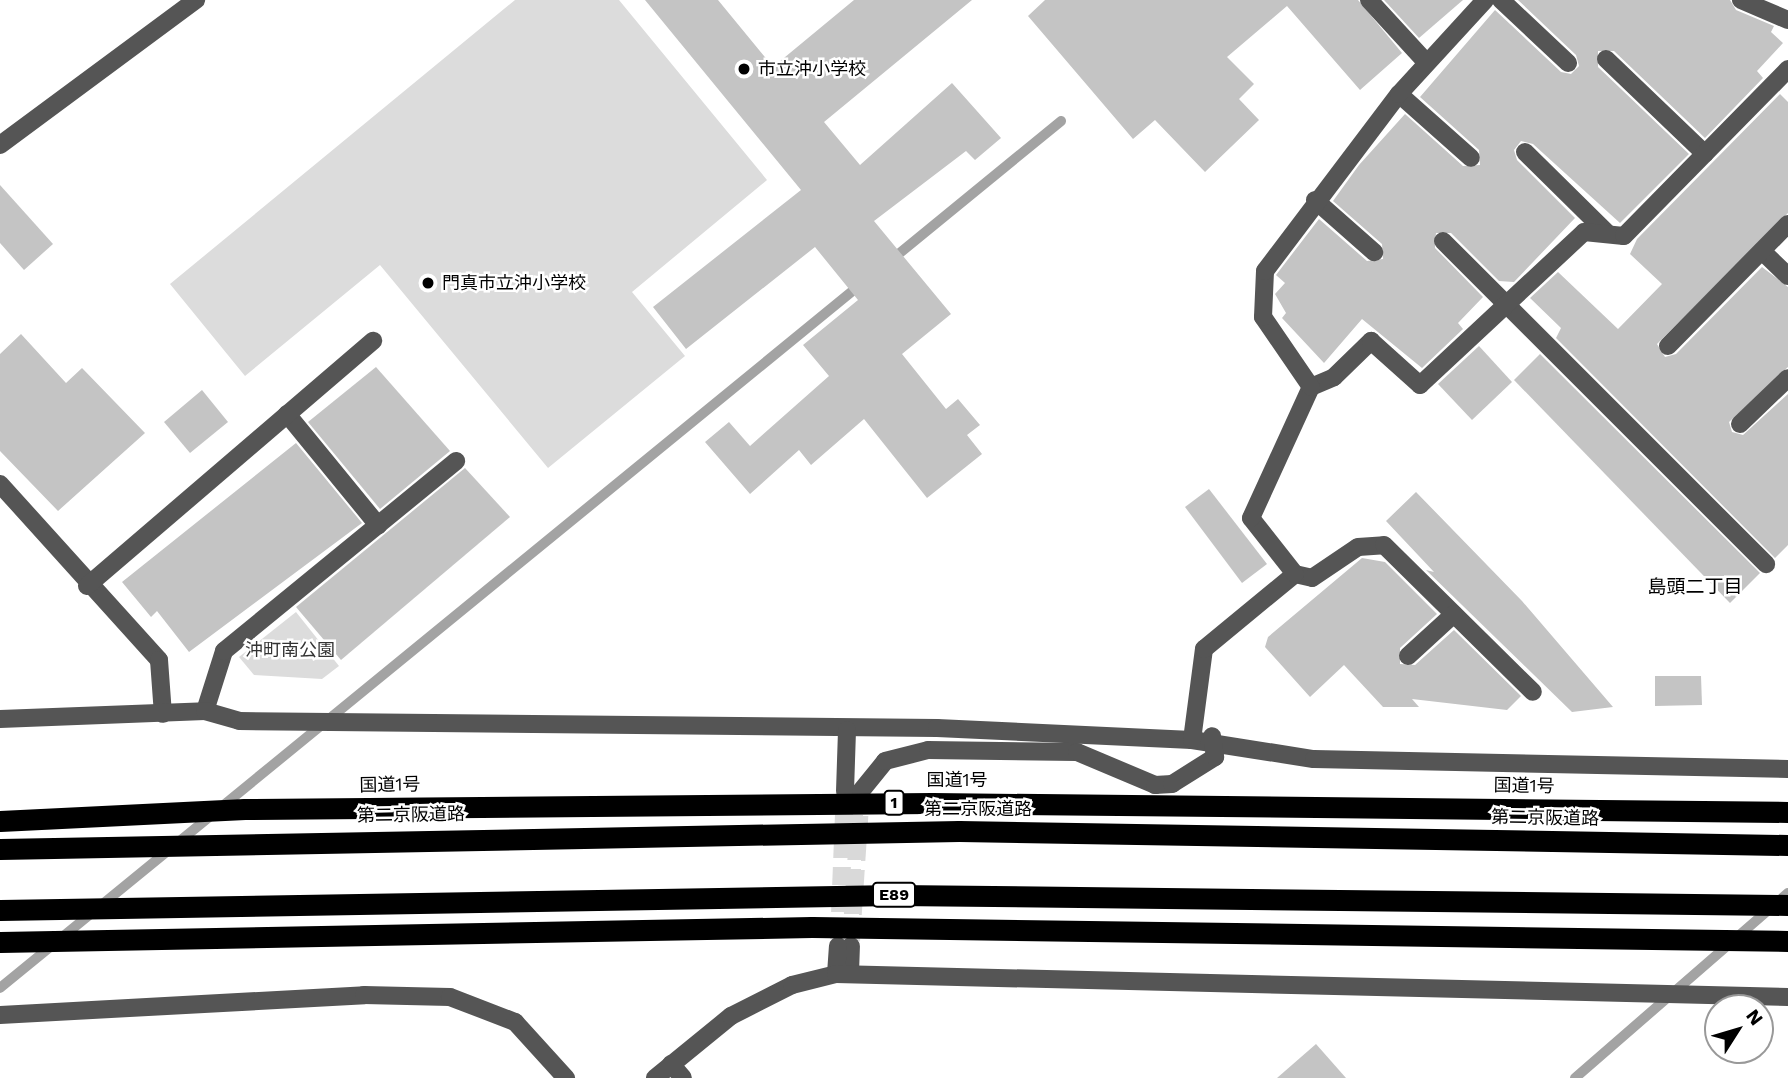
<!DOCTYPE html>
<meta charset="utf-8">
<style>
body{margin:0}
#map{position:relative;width:1788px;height:1078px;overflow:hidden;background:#fff;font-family:"Work Sans","Noto Sans JP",sans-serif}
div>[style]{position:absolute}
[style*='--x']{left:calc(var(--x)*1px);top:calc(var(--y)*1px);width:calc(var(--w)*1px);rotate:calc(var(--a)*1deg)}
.green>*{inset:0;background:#dcdcdc}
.stream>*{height:10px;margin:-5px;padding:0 5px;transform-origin:5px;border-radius:5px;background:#a3a3a3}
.building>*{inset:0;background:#c4c4c4}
.minor-tunnel>*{height:18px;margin-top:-9px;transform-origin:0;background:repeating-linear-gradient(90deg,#d9d9d9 0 18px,transparent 0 27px)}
.minor>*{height:18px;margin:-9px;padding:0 9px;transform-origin:9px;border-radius:9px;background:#555}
.highway>*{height:21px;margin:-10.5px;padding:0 10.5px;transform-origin:10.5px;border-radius:10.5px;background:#000}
.dots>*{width:19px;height:19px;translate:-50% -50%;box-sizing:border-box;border:4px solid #fff;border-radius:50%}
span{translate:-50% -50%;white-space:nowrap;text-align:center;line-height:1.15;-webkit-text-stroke:5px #fff;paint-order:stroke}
.shield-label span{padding:2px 5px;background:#fff;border:2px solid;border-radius:5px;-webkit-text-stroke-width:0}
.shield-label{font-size:16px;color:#000;font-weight:700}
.poi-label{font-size:18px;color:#000}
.left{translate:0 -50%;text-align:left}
.park-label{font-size:18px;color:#333}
.street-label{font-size:18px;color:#000}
.neighbourhood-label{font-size:19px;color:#000}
.north{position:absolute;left:1704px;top:994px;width:70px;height:70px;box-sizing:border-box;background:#fff;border:2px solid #999;border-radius:50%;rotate:53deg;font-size:19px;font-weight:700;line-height:28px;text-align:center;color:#000}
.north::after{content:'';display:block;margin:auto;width:24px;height:32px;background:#000;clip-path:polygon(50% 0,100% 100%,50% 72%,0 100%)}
</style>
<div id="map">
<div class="green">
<div style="clip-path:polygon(515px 0,619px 0,767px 180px,632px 292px,685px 356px,548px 468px,380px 265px,245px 376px,170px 284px)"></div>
<div style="clip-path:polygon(296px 612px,339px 666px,322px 679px,254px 675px,239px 657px)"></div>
</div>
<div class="stream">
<div style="--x:890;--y:261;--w:221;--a:-39.3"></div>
<div style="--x:0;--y:988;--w:1112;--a:-39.27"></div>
<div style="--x:1575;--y:1078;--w:282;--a:-41"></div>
</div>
<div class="building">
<div style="clip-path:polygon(645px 0,718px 0,773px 67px,854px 0,972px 0,824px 122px,860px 165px,952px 83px,1001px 138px,975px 160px,966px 151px,874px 221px,951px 314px,902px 354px,946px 409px,958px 399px,980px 425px,967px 435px,982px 454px,927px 498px,864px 419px,811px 465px,799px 450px,750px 494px,705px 442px,729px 422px,750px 446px,829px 376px,803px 345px,858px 300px,815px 247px,686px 349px,653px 307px,801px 190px)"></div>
<div style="clip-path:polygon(1045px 0,1358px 0,1402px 53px,1360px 90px,1287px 6px,1227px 57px,1254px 84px,1239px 99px,1259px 120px,1205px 172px,1155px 120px,1133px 139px,1028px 16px)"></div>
<div style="clip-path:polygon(1384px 0,1463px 0,1419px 38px)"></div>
<div style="clip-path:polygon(1518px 0,1730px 0,1736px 10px,1774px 26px,1771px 32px,1783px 43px,1757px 71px,1763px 78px,1705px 138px,1614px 51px,1598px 51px,1598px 67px,1689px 154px,1620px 223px,1533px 144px,1521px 141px,1514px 150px,1517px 160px,1575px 218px,1514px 282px,1499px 281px,1451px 233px,1436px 233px,1435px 248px,1483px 297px,1458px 323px,1463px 329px,1422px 368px,1362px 319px,1324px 363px,1282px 318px,1286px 313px,1275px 294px,1285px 283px,1276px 275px,1319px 219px,1367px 261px,1383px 259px,1382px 244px,1333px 201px,1359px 165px,1405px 114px,1463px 166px,1480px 165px,1479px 150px,1420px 97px,1495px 10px,1561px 72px,1571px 74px,1579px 66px,1576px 55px)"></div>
<div style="clip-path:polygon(1780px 94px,1788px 102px,1788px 213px,1657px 344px,1665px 357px,1676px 354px,1762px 267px,1788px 287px,1788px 367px,1729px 422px,1732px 432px,1743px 435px,1788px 394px,1788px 545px,1775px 558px,1556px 338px,1561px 328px,1530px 298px,1558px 272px,1618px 329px,1662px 284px,1630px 254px,1637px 239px)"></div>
<div style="clip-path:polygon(0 185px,53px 244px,24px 270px,0 243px)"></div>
<div style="clip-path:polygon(21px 334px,66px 383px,82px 368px,145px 433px,58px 511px,0 451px,0 354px)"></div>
<div style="clip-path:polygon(1479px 346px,1512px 382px,1472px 420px,1438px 384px)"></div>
<div style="clip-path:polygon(1540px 354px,1760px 573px,1730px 603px,1514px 380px)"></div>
<div style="clip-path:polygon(376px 367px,450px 451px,380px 509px,308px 422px)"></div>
<div style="clip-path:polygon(202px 390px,228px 422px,190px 453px,164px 422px)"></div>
<div style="clip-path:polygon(296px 443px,362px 523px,189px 652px,157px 611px,151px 617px,122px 582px)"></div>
<div style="clip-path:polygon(465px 468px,510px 517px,341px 660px,296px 607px)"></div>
<div style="clip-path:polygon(1209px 489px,1267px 564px,1242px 583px,1185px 507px)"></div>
<div style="clip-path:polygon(1416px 492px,1522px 601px,1613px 707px,1572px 712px,1426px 570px,1434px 572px,1386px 521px)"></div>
<div style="clip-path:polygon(1362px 558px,1385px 562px,1437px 614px,1400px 648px,1400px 664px,1415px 665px,1454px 630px,1521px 696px,1507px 710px,1412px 699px,1419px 707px,1383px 707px,1344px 665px,1310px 697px,1265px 647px,1268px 637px)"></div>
<div style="clip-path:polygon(1655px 676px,1701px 676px,1702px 705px,1655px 706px)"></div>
<div style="clip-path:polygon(1316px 1044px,1346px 1078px,1277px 1078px)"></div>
</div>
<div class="minor-tunnel">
<div style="--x:839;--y:939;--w:147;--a:-87.7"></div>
<div style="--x:851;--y:941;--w:150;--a:-86.2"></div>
</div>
<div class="minor">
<div style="--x:1369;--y:0;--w:84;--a:47.4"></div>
<div style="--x:1501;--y:0;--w:92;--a:43.2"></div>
<div style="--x:1741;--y:0;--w:51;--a:23.1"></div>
<div style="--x:1606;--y:59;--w:137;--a:43.8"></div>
<div style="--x:1399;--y:94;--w:96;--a:41.6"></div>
<div style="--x:0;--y:145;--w:244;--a:-36.5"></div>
<div style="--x:1525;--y:152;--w:115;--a:44.6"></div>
<div style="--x:1315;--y:200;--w:79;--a:41.4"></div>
<div style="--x:1443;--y:241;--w:457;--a:45"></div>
<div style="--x:1762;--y:251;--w:36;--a:44"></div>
<div style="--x:1668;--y:346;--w:171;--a:-45.5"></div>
<div style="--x:1311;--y:387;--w:25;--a:-23"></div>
<div style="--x:1334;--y:377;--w:52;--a:-44.2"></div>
<div style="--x:1371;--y:341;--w:66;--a:41.9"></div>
<div style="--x:1420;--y:385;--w:224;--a:-43"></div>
<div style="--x:1584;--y:232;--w:40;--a:5.7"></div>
<div style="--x:1624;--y:236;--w:234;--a:-45.5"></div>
<div style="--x:287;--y:414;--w:144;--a:50.7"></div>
<div style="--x:1740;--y:424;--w:66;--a:-43.8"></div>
<div style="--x:0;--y:484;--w:237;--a:47.9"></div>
<div style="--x:159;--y:660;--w:54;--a:85.8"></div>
<div style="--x:1295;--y:574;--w:17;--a:13"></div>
<div style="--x:1312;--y:578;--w:55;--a:-34"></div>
<div style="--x:1358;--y:547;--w:26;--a:-4"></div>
<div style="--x:1384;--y:545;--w:209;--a:44.6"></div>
<div style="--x:87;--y:586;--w:377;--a:-40.6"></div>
<div style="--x:1408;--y:656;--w:62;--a:-42.4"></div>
<div style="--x:205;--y:711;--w:63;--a:-72.4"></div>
<div style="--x:224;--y:651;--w:300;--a:-39.3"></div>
<div style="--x:0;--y:719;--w:205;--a:-2.2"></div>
<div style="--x:205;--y:711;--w:35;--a:16"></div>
<div style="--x:239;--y:721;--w:698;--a:0.57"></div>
<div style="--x:937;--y:728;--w:255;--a:2.7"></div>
<div style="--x:1192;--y:740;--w:123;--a:8.9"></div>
<div style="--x:1314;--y:759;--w:474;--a:1.2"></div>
<div style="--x:1192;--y:740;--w:92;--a:-82.5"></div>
<div style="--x:1204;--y:649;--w:118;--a:-39.5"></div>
<div style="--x:1295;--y:574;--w:71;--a:-128.2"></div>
<div style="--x:1251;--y:518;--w:144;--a:-65.4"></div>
<div style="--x:1311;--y:387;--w:85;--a:-124.4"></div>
<div style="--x:1263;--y:317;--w:46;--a:-87.5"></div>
<div style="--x:1265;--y:271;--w:222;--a:-52.9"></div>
<div style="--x:1399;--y:94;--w:127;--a:-47.5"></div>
<div style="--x:845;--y:791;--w:61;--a:-88.1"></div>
<div style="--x:861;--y:791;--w:38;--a:-51"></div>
<div style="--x:885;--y:761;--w:44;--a:-14.3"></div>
<div style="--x:928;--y:750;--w:149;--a:0.8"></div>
<div style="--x:1077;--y:752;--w:85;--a:22.9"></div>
<div style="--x:1155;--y:785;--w:17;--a:-3"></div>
<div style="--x:1172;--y:784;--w:51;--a:-32.1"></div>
<div style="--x:1215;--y:757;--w:21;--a:-98"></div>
<div style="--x:850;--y:973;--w:27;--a:-88"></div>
<div style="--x:836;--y:974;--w:28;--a:-86"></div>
<div style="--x:0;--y:1015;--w:365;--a:-3.1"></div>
<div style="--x:364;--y:995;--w:86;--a:1.3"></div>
<div style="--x:450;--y:997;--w:70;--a:21"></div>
<div style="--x:515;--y:1022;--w:76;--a:47.7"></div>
<div style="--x:671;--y:1064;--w:18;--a:49"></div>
<div style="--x:655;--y:1078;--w:98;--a:-39.2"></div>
<div style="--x:731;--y:1016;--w:68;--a:-26.9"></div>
<div style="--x:792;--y:985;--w:45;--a:-14"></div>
<div style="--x:836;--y:974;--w:952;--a:1.38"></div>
</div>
<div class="highway">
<div style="--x:0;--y:821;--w:245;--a:-2.8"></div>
<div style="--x:245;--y:809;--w:687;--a:-0.5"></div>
<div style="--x:932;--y:803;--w:856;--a:0.6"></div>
<div style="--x:0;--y:849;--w:959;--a:-1.08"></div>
<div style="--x:959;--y:831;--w:829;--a:0.97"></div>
<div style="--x:0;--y:910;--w:895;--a:-0.96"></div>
<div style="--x:895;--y:895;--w:893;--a:0.64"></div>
<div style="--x:0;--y:942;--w:812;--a:-1.06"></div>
<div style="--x:812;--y:927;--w:976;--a:0.82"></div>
</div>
<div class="dots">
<div style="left:744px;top:69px;background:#000"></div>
<div style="left:428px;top:283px;background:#000"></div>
</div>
<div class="shield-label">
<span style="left:894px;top:803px">1</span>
<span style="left:894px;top:895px">E89</span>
</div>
<div class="poi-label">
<span class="left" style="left:758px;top:69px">市立沖小学校</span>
<span class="left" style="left:442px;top:283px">門真市立沖小学校</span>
</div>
<div class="park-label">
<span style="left:290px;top:650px">沖町南公園</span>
</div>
<div class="street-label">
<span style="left:957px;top:780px">国道1号</span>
<span style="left:390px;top:785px;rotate:-1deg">国道1号</span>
<span style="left:1524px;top:786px;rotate:1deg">国道1号</span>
<span style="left:978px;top:809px">第二京阪道路</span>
<span style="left:411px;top:815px;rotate:-1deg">第二京阪道路</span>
<span style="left:1545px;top:818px;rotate:1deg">第二京阪道路</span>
</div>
<div class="neighbourhood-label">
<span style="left:1695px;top:587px">島頭二丁目</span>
</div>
<div class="north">N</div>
</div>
